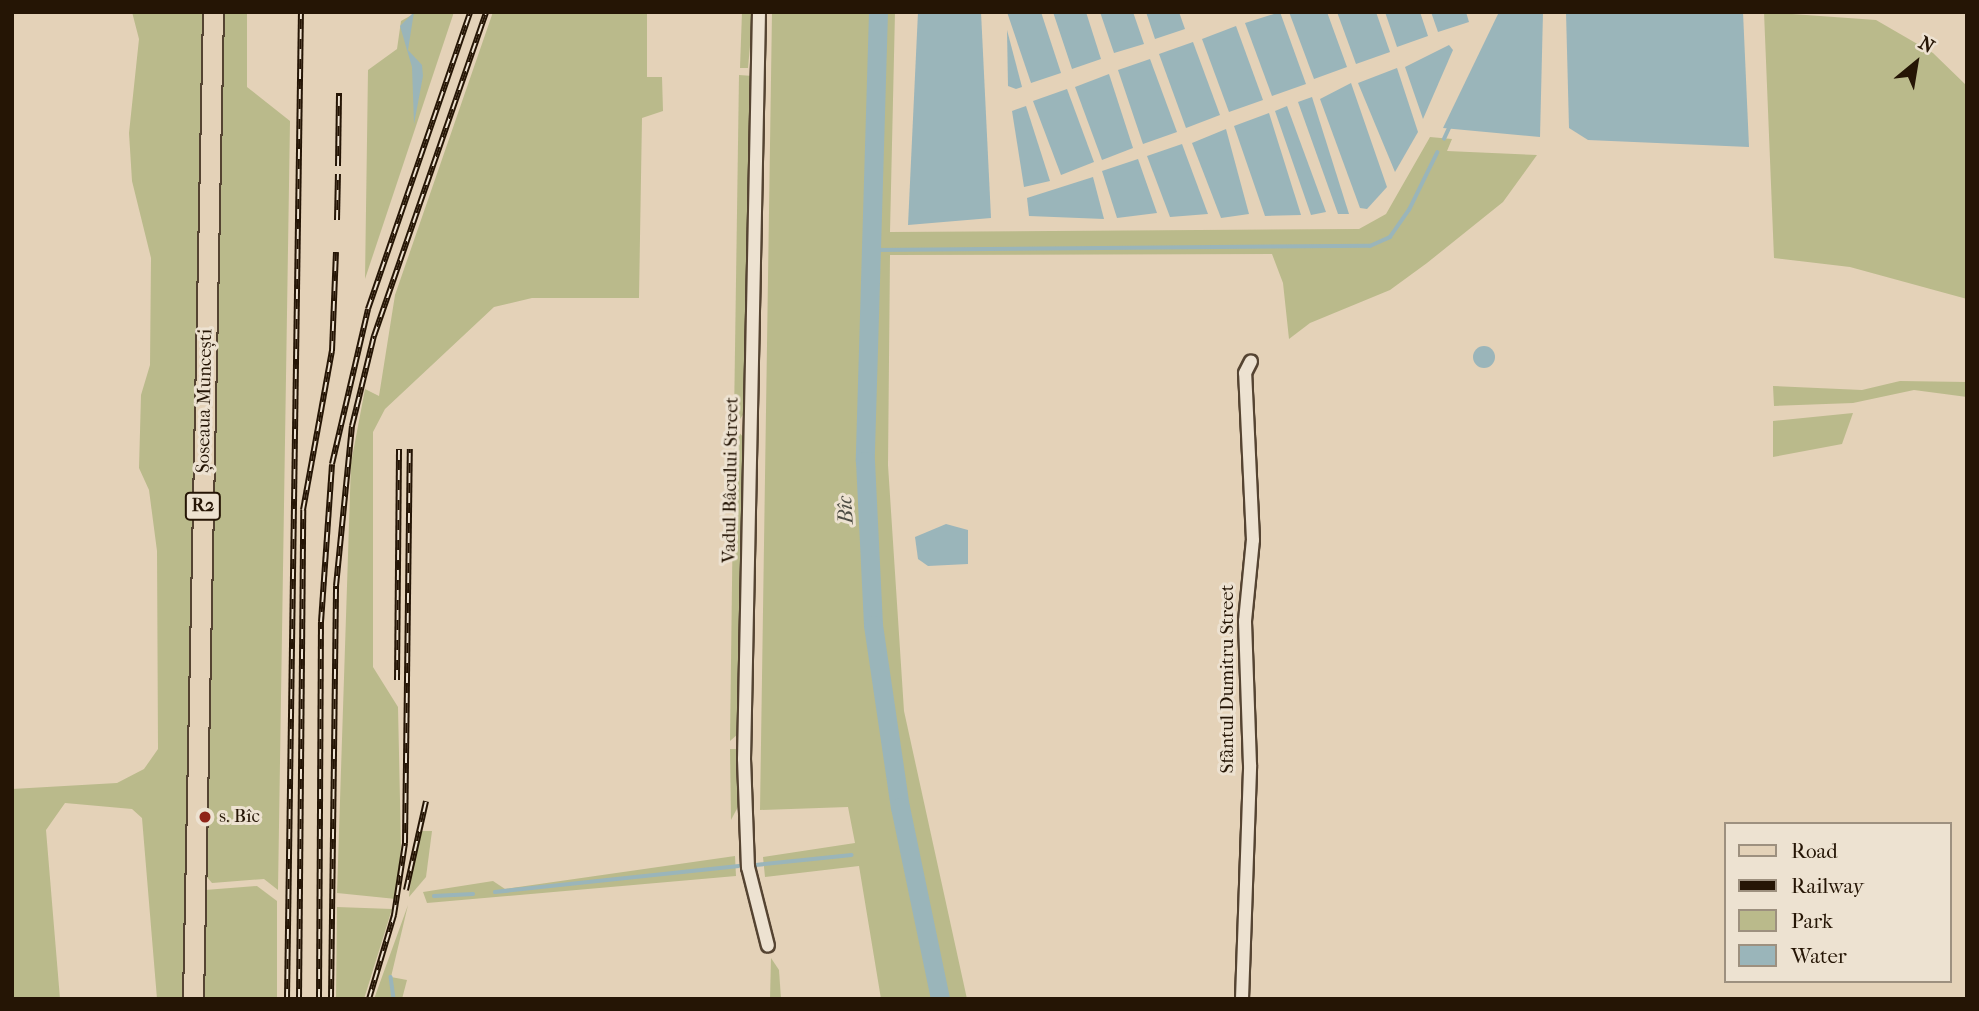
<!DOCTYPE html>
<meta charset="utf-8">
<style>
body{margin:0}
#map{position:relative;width:1979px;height:1011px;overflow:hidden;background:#e4d2b8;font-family:"IM FELL French Canon",serif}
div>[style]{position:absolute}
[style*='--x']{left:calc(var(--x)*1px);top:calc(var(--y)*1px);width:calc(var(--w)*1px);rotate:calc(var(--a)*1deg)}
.green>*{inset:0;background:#baba8b}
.water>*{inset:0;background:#9ab5ba}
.round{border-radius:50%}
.stream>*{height:3.5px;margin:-1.75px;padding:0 1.75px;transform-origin:1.75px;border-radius:1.75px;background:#9ab5ba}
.river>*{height:19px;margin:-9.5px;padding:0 9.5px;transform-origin:9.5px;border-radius:9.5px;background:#9ab5ba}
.roads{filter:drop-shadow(2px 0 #554432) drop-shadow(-2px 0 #554432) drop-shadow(0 2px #554432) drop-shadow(0 -2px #554432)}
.street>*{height:12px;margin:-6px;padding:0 6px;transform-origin:6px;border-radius:6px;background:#ede2d1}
.primary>*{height:19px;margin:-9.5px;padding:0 9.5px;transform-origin:9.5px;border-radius:9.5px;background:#e4d2b8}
.rail>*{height:6px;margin-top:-3px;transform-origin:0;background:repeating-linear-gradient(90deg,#ede2d1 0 10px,#251505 0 20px);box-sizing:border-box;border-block:2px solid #251505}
.dots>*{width:19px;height:19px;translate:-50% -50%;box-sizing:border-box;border:4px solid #ede2d1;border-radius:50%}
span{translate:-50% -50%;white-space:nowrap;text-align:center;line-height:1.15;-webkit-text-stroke:6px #ede2d1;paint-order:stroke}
.shield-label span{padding:2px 5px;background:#ede2d1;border:2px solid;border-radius:5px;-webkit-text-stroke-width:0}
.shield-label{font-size:18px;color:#251505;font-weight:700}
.street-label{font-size:19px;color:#251505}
.poi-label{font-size:19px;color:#251505}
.left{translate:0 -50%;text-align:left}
.water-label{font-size:21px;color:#4e4d44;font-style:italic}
.frame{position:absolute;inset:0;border:14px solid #251505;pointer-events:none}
.legend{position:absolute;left:1724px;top:822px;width:228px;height:161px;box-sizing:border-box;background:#ede2d1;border:2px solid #9d907f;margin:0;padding:9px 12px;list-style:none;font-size:21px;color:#251505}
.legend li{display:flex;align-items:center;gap:14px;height:35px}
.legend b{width:35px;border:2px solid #9d907f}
.north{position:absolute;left:1881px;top:28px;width:70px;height:70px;-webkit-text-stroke:5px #ede2d1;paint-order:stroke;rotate:30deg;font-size:19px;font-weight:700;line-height:28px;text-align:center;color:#251505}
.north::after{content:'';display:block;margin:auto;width:24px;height:32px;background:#251505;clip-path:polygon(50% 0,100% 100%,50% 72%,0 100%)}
</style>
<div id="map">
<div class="green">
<div style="clip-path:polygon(132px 12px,205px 12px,185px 999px,157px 999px,142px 818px,132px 809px,65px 803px,46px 830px,60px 999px,12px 999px,12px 789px,117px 783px,144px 769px,158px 749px,157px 551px,149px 490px,139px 468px,141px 395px,150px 365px,151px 258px,132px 181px,129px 133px,139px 39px)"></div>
<div style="clip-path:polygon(223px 12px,247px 12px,247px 87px,290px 121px,278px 890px,264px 879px,212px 883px,206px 876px)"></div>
<div style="clip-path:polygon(417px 12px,454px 12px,365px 279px,368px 70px,397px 49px,401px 21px)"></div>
<div style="clip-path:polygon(493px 12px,647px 12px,647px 77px,662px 77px,663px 111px,642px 118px,639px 298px,532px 298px,494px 307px,385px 409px,373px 432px,373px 667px,398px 707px,401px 847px,396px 899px,337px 893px,351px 463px,365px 389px,379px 396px,395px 295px)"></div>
<div style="clip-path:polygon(742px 12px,753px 12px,748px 68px,740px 68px)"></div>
<div style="clip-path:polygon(772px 12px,895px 12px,890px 232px,1359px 229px,1386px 214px,1430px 137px,1452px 139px,1447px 151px,1537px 155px,1503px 202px,1427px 263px,1390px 290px,1310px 323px,1289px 339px,1283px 283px,1272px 254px,890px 255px,888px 465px,904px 711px,967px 999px,881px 999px,859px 866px,765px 877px,763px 857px,855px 843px,848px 807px,760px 810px)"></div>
<div style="clip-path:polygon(1764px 12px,1876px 20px,1933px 53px,1967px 86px,1967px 299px,1850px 267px,1774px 258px)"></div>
<div style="clip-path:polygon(739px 75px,753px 76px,747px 409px,740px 419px,734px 418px)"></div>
<div style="clip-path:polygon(1900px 381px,1967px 382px,1967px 397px,1914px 390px,1853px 403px,1774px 406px,1773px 386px,1862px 390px)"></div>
<div style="clip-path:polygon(1853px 413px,1842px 444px,1773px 457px,1773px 421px)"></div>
<div style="clip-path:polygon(734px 427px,746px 440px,741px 702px,738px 734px,730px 741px)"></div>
<div style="clip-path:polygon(730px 749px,739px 749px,740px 803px,731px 820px)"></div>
<div style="clip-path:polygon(416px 831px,432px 831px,426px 877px,409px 897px)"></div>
<div style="clip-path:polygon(735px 856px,736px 876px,427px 903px,423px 892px,493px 881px,505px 889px)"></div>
<div style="clip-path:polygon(257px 886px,277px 901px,277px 999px,203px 999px,205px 890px)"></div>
<div style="clip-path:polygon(408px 905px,391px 977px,407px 980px,402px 999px,374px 999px)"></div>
<div style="clip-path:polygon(337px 907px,392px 909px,364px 999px,336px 999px)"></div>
<div style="clip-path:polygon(771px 958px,779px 970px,781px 999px,770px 999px)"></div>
</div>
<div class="water">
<div style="clip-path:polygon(414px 12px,408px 50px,422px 65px,423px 76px,414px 124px,412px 67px,400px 26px)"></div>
<div style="clip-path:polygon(918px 12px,981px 12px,991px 218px,908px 225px)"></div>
<div style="clip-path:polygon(1007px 12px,1041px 12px,1061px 73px,1031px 83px)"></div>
<div style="clip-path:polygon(1053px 12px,1086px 12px,1101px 59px,1072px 69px)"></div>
<div style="clip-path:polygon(1100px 12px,1133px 12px,1144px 44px,1114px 53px)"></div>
<div style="clip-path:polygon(1146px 12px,1179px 12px,1185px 29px,1155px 39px)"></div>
<div style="clip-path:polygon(1280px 12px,1306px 84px,1272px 96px,1245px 23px)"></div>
<div style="clip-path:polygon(1289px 12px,1327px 12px,1347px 67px,1314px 79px)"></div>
<div style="clip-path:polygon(1337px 12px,1376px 12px,1390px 52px,1356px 64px)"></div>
<div style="clip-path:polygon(1385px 12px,1420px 12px,1428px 36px,1397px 47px)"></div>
<div style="clip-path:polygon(1431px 12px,1466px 12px,1469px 22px,1438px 32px)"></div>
<div style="clip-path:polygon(1499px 12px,1543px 12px,1540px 137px,1443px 128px)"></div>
<div style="clip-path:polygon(1566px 12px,1743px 12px,1749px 147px,1588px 140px,1569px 128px)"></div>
<div style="clip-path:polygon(1236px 26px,1263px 100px,1229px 112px,1202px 39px)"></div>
<div style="clip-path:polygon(1007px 30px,1022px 87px,1016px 89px,1008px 86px)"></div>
<div style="clip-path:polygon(1193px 42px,1220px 115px,1186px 128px,1159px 54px)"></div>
<div style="clip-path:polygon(1449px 45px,1453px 50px,1423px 119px,1405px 67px)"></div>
<div style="clip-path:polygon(1150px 59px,1177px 132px,1143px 144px,1118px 70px)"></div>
<div style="clip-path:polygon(1397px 68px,1418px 132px,1395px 172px,1358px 83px)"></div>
<div style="clip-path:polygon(1109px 74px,1133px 148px,1102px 160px,1075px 87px)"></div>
<div style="clip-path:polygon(1351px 83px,1387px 187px,1367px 209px,1360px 208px,1320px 99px)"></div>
<div style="clip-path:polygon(1067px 89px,1094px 162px,1061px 175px,1033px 101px)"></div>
<div style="clip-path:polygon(1312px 97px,1349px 214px,1338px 214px,1298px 102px)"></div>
<div style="clip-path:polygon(1026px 106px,1050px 181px,1024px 187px,1012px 111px)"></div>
<div style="clip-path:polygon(1287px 106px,1326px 212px,1311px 215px,1275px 111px)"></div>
<div style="clip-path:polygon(1269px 113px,1301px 215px,1265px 216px,1234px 126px)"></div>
<div style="clip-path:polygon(1226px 129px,1249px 214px,1221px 218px,1192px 143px)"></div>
<div style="clip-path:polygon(1182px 144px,1208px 214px,1170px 217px,1147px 156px)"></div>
<div style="clip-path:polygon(1138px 159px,1157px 213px,1117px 218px,1102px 171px)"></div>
<div style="clip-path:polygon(1093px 177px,1104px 219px,1029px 216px,1027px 198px)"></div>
<div class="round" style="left:1473px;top:346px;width:22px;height:22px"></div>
<div style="clip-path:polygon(946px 524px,968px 530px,968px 564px,928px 566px,918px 559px,915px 537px)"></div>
</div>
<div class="stream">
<div style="--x:1444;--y:139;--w:14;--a:-65"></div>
<div style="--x:875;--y:250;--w:495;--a:-0.5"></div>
<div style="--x:1370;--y:246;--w:22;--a:-24"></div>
<div style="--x:1390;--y:237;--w:33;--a:-55"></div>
<div style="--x:1409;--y:210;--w:64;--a:-63.8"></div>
<div style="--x:756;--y:865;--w:96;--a:-6"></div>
<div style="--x:495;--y:892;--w:245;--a:-6.1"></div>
<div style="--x:434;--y:896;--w:39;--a:-3"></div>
<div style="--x:391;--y:977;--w:22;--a:82"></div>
</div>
<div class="river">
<div style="--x:878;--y:12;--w:449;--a:91.7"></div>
<div style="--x:865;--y:461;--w:164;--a:87.2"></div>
<div style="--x:873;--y:625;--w:184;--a:81.6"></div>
<div style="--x:900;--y:807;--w:196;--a:78.2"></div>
</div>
<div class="roads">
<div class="street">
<div style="--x:759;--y:12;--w:747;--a:91.15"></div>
<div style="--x:744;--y:759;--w:108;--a:87.9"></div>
<div style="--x:748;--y:867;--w:81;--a:75.8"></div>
<div style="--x:1242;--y:999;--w:234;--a:-88"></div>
<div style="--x:1250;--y:765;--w:144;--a:-92"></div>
<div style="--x:1245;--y:621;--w:81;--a:-84.4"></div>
<div style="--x:1253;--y:540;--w:167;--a:-92.7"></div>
<div style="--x:1245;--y:373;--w:13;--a:-63"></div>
</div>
<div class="primary">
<div style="--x:193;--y:999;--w:987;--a:-88.84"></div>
</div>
</div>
<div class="rail">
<div style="--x:338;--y:166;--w:73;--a:-89.2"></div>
<div style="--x:337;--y:220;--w:46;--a:-88.8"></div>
<div style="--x:397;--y:680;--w:231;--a:-89.5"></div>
<div style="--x:406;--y:890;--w:91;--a:-77.3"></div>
<div style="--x:287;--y:999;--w:987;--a:-89.19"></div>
<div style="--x:299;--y:999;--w:489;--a:-89.5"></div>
<div style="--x:303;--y:510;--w:162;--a:-79.7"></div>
<div style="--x:332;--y:351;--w:99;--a:-87.7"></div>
<div style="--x:319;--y:999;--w:377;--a:-89.7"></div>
<div style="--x:321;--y:622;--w:158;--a:-86"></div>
<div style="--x:332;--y:464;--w:159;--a:-76.9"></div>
<div style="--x:368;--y:309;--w:314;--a:-71"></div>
<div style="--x:331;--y:999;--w:413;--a:-89.3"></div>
<div style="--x:336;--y:586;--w:161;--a:-84.3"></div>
<div style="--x:352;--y:426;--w:93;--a:-76.3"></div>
<div style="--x:374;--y:336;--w:343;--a:-70.9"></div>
<div style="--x:369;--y:999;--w:88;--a:-73.4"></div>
<div style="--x:394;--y:915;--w:73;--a:-81.3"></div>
<div style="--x:405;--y:843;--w:394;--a:-89.3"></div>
</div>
<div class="dots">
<div style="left:205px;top:817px;background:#8f2418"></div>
</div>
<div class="shield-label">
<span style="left:203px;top:506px">R2</span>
</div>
<div class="street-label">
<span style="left:205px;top:401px;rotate:-89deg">Șoseaua Muncești</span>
<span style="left:731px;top:480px;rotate:-89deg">Vadul Bâcului Street</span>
<span style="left:1228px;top:679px;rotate:-90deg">Sfântul Dumitru Street</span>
</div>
<div class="poi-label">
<span class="left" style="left:219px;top:817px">s. Bîc</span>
</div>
<div class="water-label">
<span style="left:845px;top:510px;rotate:-93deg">Bîc</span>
</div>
<div class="frame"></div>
<ul class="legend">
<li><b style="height:9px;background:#e4d2b8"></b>Road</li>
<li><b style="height:9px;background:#251505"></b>Railway</li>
<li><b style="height:19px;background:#baba8b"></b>Park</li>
<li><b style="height:19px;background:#9ab5ba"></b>Water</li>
</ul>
<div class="north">N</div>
</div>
